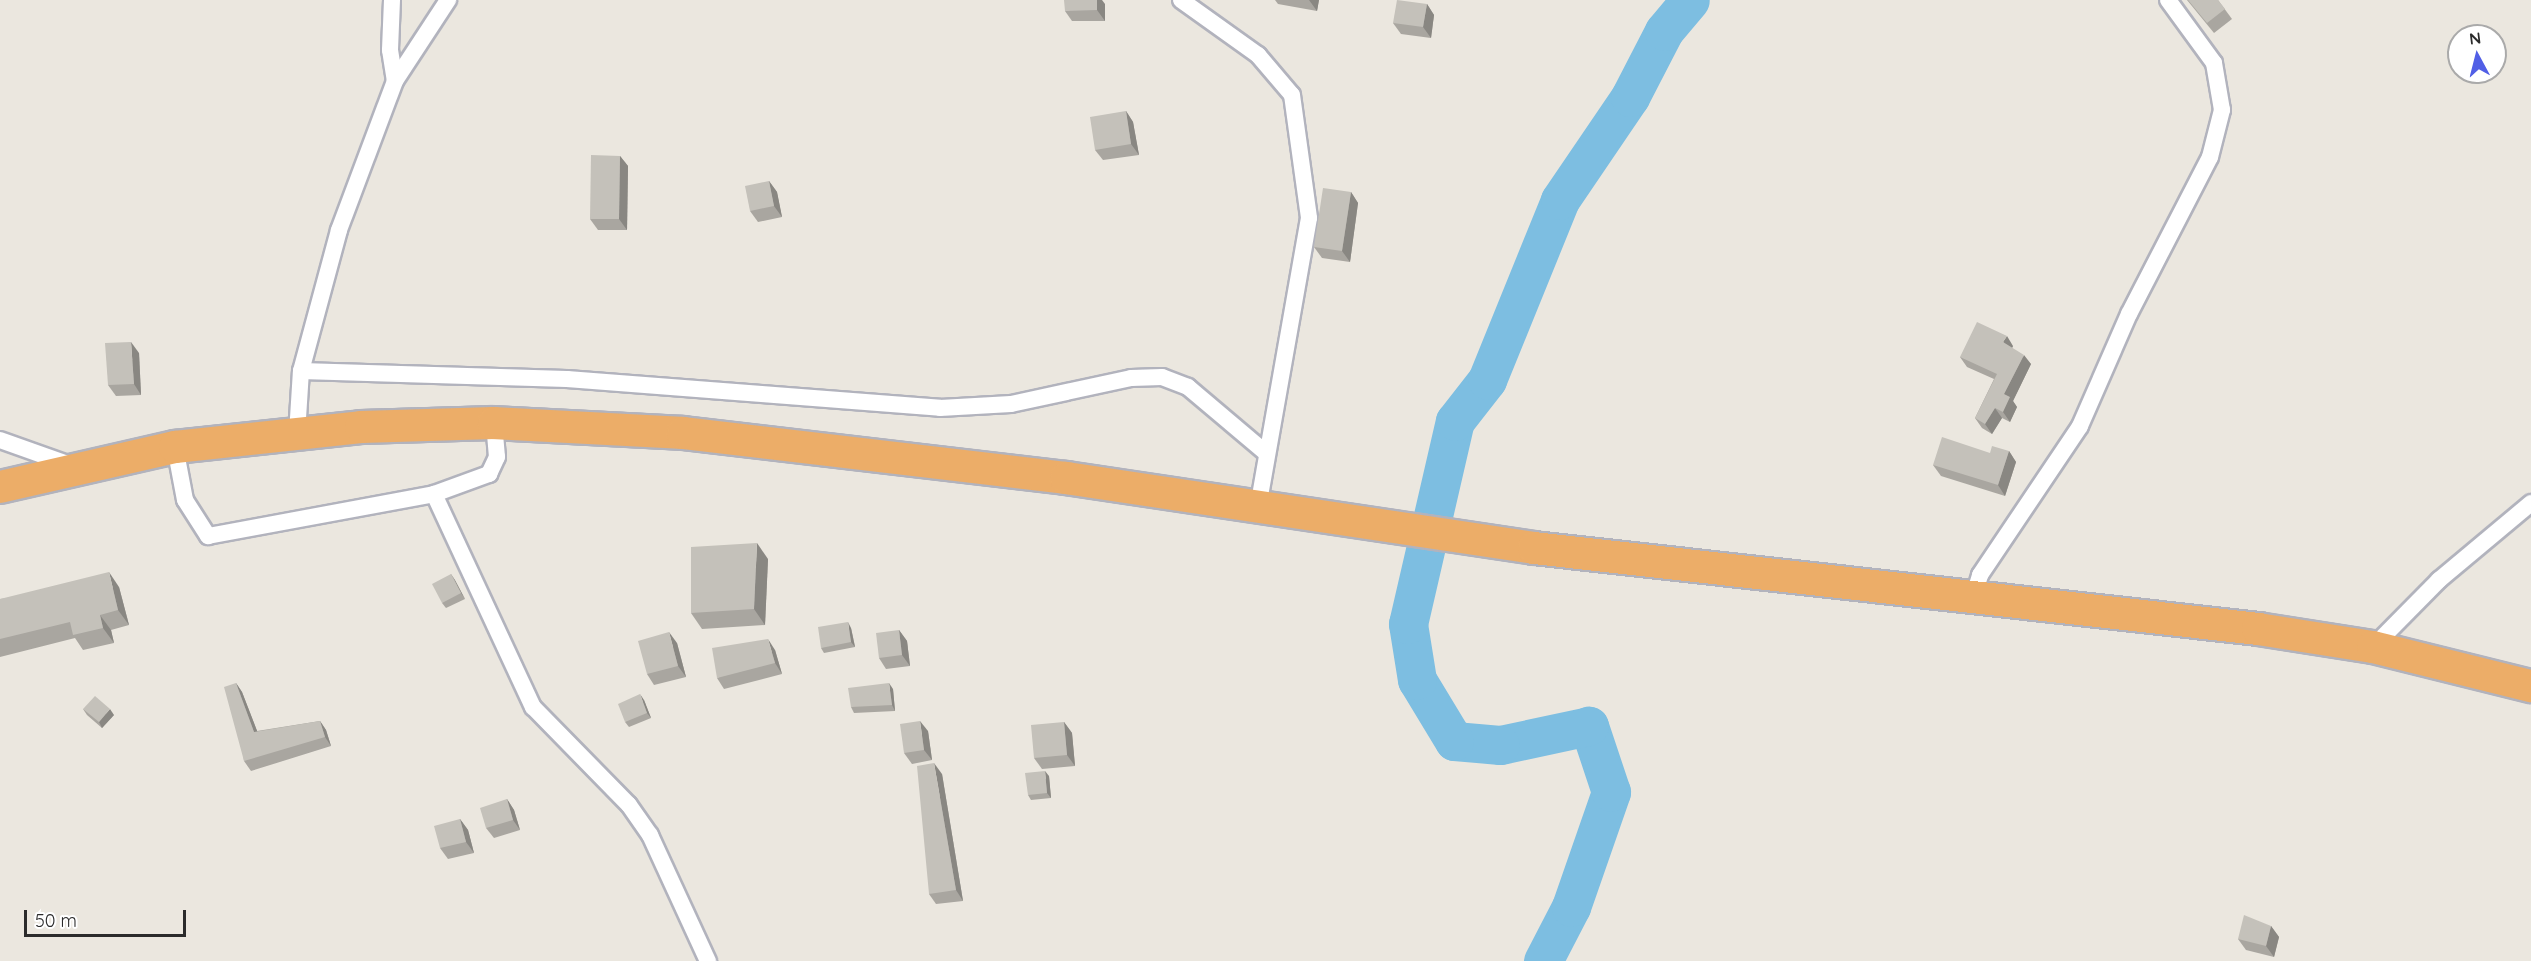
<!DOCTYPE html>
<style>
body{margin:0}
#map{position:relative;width:2531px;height:961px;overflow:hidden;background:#ebe7df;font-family:Quicksand,sans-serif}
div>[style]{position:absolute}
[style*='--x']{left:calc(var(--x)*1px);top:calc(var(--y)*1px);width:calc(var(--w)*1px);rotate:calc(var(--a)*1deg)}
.river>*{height:39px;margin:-19.5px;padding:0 19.5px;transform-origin:19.5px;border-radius:19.5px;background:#7dbee1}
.roads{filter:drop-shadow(2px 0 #b2b3bd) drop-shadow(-2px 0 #b2b3bd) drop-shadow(0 2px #b2b3bd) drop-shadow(0 -2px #b2b3bd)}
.street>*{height:16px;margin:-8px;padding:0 8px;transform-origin:8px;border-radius:8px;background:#fff}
.highway>*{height:32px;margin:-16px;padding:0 16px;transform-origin:16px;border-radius:16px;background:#ecad68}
.wall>*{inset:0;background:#a9a6a0}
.shaded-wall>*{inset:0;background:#898782}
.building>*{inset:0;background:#c4c1ba}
span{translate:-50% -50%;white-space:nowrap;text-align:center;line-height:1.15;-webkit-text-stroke:4.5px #fff;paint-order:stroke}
.north{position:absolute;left:2447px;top:24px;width:60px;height:60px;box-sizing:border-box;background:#fff;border:2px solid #aaa;border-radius:50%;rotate:353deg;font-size:16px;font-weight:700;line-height:24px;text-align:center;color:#2b2b2b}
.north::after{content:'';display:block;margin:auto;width:21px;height:27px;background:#515fe6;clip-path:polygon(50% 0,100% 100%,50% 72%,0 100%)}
.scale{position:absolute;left:24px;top:910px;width:162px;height:27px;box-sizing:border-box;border:3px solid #2b2b2b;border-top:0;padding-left:8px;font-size:18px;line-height:21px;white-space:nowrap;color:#2b2b2b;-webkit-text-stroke:4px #fff;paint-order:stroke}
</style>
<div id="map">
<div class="river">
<div style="--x:1543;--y:961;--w:61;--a:-62.6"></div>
<div style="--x:1571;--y:907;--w:122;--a:-70.8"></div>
<div style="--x:1611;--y:792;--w:70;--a:-108.4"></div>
<div style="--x:1589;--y:726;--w:91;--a:167.9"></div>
<div style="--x:1500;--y:745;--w:46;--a:-175"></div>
<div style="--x:1454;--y:741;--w:71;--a:-121.2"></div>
<div style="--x:1417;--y:680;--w:57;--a:-99.1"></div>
<div style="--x:1408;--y:624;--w:208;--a:-77"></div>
<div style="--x:1455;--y:421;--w:52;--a:-52"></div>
<div style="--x:1487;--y:380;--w:194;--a:-67.9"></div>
<div style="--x:1560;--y:200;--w:125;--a:-55.8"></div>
<div style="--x:1630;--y:97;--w:74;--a:-62.7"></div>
<div style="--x:1664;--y:31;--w:40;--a:-50"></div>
</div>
<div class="roads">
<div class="street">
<div style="--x:392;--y:0;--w:50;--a:92.3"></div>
<div style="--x:390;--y:50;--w:31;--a:81"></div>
<div style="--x:1181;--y:0;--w:95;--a:35.5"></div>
<div style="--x:1258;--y:55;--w:52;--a:49.6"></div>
<div style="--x:1292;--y:95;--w:124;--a:82.1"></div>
<div style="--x:1309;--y:218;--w:294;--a:100"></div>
<div style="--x:301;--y:371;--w:266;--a:1.7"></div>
<div style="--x:567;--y:379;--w:374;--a:4.4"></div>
<div style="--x:940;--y:408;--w:71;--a:-3.2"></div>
<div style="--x:1011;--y:404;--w:123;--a:-12.2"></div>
<div style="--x:1131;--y:378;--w:31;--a:-2"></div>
<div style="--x:1162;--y:377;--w:28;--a:21"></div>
<div style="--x:1188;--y:387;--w:102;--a:40.2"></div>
<div style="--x:297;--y:434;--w:63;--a:-86.4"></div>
<div style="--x:301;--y:371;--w:146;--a:-74.9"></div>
<div style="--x:339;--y:230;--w:159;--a:-69.4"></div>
<div style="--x:395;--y:81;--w:97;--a:-56.8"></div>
<div style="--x:0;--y:440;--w:77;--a:19.6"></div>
<div style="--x:175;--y:447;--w:54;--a:79.3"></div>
<div style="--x:185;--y:500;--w:43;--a:57.4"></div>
<div style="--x:208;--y:536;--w:230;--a:-10.5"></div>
<div style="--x:434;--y:494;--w:59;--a:-20"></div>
<div style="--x:489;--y:474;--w:19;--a:-65"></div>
<div style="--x:497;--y:457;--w:34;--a:-95"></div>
<div style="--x:434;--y:494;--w:235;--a:65.1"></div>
<div style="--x:533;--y:707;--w:137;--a:45.6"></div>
<div style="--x:629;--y:805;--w:37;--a:55"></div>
<div style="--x:650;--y:835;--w:139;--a:65.3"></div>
<div style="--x:1974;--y:595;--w:21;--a:-73"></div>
<div style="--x:1980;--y:575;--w:179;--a:-56.1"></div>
<div style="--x:2080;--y:426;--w:122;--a:-66.4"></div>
<div style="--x:2129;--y:314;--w:177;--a:-62.7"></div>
<div style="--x:2210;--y:157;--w:49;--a:-75.7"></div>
<div style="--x:2222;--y:110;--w:48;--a:-99.7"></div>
<div style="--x:2214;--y:63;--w:78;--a:-126.1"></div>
<div style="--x:2373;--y:647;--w:94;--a:-45.4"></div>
<div style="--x:2439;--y:580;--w:120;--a:-39.9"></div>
</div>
<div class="highway">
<div style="--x:0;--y:487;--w:180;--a:-12.9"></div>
<div style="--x:175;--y:447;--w:187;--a:-6.1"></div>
<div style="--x:361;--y:427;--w:133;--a:-1.7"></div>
<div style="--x:494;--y:423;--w:189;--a:3"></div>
<div style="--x:683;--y:433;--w:386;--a:6.7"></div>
<div style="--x:1066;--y:478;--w:473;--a:8.5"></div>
<div style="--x:1534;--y:548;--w:729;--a:6.38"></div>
<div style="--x:2258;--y:629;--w:116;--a:8.9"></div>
<div style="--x:2373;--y:647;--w:163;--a:13.9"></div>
</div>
</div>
<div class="wall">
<div style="clip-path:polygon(1275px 0,1319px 0,1317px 11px,1278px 4px)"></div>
<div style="clip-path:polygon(2187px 0,2218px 0,2232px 19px,2214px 33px)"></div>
<div style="clip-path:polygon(1105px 4px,1105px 21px,1072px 21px,1065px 11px)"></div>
<div style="clip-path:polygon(1427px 4px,1434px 15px,1431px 38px,1401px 34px,1393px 23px)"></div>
<div style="clip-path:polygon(1126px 111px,1133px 122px,1139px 155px,1103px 160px,1095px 150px)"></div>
<div style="clip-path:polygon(620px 156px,628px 166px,627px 230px,598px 230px,590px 219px)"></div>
<div style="clip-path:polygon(769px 181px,777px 192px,782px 217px,758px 222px,750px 211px)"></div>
<div style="clip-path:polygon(1351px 192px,1358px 203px,1350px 262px,1322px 258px,1314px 247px)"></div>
<div style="clip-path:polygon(2013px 346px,2012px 348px,2031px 364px,2013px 401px,2017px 407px,2010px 422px,2002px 418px,1992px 434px,1982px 428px,1975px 418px,1994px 379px,1967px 367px,1960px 357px)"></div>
<div style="clip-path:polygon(139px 353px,141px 395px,116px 396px,108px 385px)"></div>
<div style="clip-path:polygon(2009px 451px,2016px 462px,2005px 496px,1941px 476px,1933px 465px)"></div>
<div style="clip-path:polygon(768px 559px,765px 625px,702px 629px,691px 613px)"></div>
<div style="clip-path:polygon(451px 574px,465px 599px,446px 608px,442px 603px)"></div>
<div style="clip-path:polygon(119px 587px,129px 625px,111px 630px,114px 643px,83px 650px,75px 638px,0 657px,0 599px)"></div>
<div style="clip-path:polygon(851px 628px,855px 647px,824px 653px,821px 648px)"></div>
<div style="clip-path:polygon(899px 630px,907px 641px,910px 666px,886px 669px,879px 658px)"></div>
<div style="clip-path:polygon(677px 643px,686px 677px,654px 685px,647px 674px)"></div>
<div style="clip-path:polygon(775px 650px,782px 674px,724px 689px,717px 678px)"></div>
<div style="clip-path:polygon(236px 683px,242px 692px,257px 731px,320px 721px,326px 730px,331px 746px,251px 771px,244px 761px)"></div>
<div style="clip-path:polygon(893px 689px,895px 711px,854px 713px,851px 707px)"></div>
<div style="clip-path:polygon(644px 700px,651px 718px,629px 727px,625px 722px)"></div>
<div style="clip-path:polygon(83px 709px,114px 715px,102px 728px,87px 715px)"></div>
<div style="clip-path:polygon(1064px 722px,1072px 733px,1075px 766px,1042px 769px,1034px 758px)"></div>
<div style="clip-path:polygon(928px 731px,932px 760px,912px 764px,904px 753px)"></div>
<div style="clip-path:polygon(942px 774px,963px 901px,936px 904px,929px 894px)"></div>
<div style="clip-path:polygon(1049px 776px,1051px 798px,1031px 800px,1028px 795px)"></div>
<div style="clip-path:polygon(507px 799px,514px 810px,520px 830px,494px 838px,486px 828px)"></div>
<div style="clip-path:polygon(460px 819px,468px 830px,474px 853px,448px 859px,440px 848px)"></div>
<div style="clip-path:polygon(2271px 926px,2279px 937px,2274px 957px,2246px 950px,2238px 939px)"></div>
</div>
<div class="shaded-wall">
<div style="clip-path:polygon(1097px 0,1102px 0,1105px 4px,1105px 21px,1097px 10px)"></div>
<div style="clip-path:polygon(1309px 0,1319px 0,1317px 11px)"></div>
<div style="clip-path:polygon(1427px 4px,1434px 15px,1431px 38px,1423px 27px)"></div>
<div style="clip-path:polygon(1126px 111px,1133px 122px,1139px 155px,1131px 144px)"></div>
<div style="clip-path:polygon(620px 156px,628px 166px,627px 230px,619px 219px)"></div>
<div style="clip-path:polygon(769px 181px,777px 192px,782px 217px,774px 206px)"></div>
<div style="clip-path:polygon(1351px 192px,1358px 203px,1350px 262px,1342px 251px)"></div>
<div style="clip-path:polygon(2007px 336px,2013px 346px,2010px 352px,2003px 342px)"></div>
<div style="clip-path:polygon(131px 342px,139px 353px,141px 395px,134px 384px)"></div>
<div style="clip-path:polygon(2024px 355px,2031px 364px,2013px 401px,2017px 407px,2010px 422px,2003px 412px,2004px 394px)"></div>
<div style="clip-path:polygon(1995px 408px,2002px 418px,1992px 434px,1985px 424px)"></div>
<div style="clip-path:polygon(2009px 451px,2016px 462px,2005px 496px,1998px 485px)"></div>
<div style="clip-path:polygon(757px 543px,768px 559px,765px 625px,754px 609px)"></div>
<div style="clip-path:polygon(109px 572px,119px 587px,129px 625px,118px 610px)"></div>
<div style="clip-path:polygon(451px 574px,455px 580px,465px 599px,461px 593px)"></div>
<div style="clip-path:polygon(100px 615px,111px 630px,114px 643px,103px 628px)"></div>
<div style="clip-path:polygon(848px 622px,851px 628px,855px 647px,851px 642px)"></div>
<div style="clip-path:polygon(899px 630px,907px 641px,910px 666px,902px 655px)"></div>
<div style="clip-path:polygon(669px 632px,677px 643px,686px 677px,678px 666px)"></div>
<div style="clip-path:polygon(768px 639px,775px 650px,782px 674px,775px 663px)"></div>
<div style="clip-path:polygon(236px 683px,242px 692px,261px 741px,254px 732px)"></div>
<div style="clip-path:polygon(889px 683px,893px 689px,895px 711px,892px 705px)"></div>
<div style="clip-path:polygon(640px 694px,644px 700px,651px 718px,647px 713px)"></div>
<div style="clip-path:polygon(110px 709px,114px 715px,102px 728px,99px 722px)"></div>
<div style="clip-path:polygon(320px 721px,326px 730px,331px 746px,325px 737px)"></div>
<div style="clip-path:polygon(920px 721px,928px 731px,932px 760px,924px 750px)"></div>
<div style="clip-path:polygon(1064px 722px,1072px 733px,1075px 766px,1067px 755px)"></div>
<div style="clip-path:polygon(934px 763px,942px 774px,963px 901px,956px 890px)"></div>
<div style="clip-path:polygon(1045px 771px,1049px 776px,1051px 798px,1047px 793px)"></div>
<div style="clip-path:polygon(507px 799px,514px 810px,520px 830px,513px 820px)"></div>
<div style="clip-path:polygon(460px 819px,468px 830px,474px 853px,466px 842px)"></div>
<div style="clip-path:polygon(2271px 926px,2279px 937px,2274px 957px,2266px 946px)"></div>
</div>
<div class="building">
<div style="clip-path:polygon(1064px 0,1097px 0,1097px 10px,1065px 11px)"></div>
<div style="clip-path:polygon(1397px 0,1427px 4px,1423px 27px,1393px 23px)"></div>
<div style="clip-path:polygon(2188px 0,2218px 0,2225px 9px,2207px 23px)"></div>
<div style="clip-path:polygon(1126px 111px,1131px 144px,1095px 150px,1090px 117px)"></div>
<div style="clip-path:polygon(591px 155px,620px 156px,619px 219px,590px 219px)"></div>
<div style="clip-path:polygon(769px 181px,774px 206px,750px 211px,745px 186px)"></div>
<div style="clip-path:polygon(1323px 188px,1351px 192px,1342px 251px,1314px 247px)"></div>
<div style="clip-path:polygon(1977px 322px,2007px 336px,2003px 342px,2024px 355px,2004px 394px,2010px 397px,2003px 412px,1995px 408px,1985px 424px,1975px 418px,1997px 374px,1960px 357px)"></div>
<div style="clip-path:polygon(131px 342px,134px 384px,108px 385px,105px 343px)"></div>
<div style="clip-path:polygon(1942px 437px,1990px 453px,1992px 446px,2009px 451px,1998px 485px,1933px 465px)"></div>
<div style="clip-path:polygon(757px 543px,754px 609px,691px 613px,691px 547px)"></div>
<div style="clip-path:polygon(109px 572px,118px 610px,100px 615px,103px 628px,73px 635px,70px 622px,0 639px,0 599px)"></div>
<div style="clip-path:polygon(451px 574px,461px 593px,442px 603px,432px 584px)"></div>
<div style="clip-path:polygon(848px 622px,851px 642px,821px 648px,818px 627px)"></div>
<div style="clip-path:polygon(899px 630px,902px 655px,879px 658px,876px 633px)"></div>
<div style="clip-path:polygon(669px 632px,678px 666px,647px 674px,638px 641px)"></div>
<div style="clip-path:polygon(768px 639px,775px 663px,717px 678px,712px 648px)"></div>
<div style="clip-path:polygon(236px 683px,254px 732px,320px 721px,325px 737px,244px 761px,224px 687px)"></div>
<div style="clip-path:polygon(889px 683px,892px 705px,851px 707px,848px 688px)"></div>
<div style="clip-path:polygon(640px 694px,647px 713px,625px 722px,618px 704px)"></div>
<div style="clip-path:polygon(95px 696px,110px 709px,99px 722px,83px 709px)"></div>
<div style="clip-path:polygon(920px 721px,924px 750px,904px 753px,900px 724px)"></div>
<div style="clip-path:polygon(1064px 722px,1067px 755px,1034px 758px,1031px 725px)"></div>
<div style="clip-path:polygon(934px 763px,956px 890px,929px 894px,917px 766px)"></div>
<div style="clip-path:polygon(1045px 771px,1047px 793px,1028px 795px,1025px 773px)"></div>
<div style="clip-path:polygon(507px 799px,513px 820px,486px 828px,480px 808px)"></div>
<div style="clip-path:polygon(460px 819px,466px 842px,440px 848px,434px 826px)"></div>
<div style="clip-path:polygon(2244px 915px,2271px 926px,2266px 946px,2238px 939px)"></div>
</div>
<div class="north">N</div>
<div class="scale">50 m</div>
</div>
